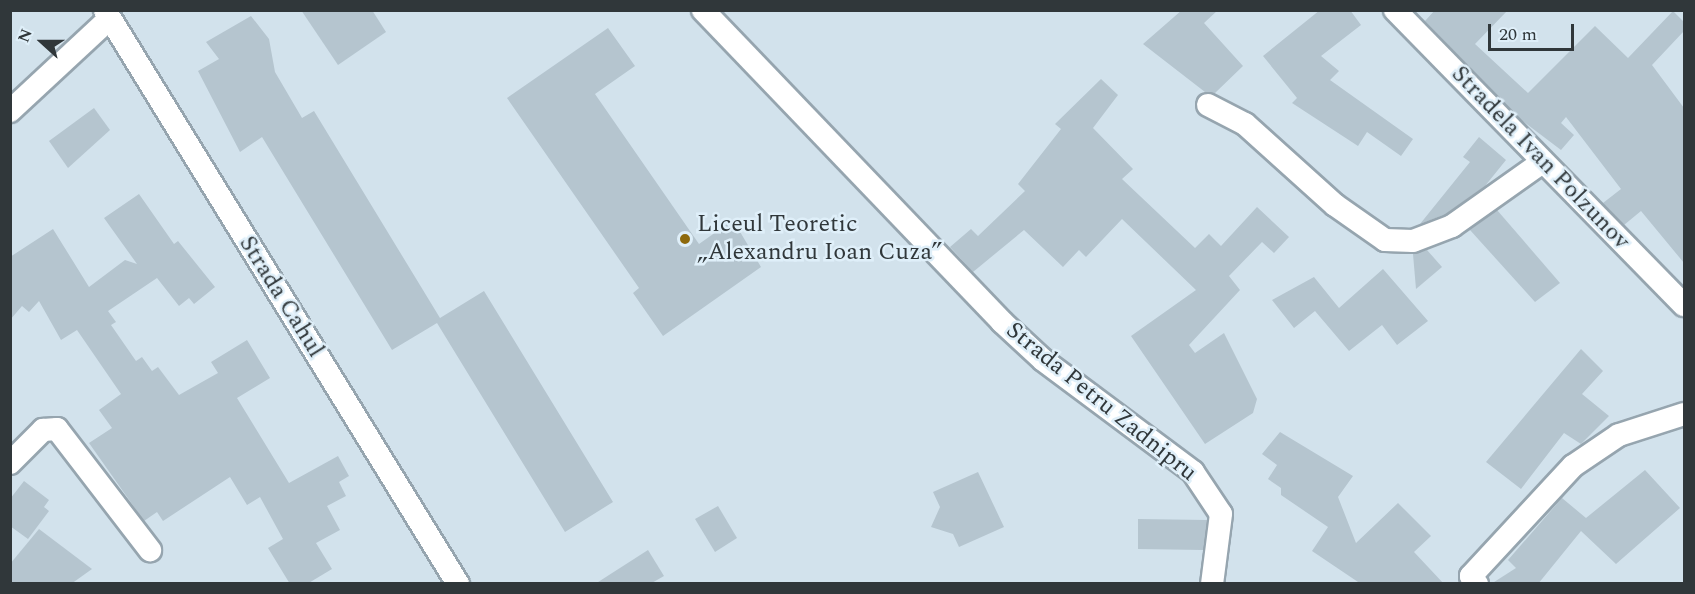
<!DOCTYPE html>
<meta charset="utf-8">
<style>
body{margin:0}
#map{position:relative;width:1695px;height:594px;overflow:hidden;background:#d2e2ec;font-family:Spectral,serif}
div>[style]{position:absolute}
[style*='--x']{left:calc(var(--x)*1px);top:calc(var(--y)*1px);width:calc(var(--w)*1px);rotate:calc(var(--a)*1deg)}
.building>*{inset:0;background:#b5c5cf}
.roads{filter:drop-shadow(2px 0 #96a5af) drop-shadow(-2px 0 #96a5af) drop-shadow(0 2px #96a5af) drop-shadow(0 -2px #96a5af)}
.minor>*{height:22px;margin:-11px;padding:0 11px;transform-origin:11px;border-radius:11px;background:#fff}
.dots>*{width:16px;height:16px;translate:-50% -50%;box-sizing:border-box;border:3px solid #dfeff9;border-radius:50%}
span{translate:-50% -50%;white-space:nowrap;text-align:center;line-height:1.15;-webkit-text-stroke:5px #dfeff9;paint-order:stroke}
.street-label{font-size:24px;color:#30373a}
.poi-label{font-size:24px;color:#30373a}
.left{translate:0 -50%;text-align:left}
.frame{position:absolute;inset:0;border:12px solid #30373a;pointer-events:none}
.north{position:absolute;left:12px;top:12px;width:60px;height:60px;-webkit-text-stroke:4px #dfeff9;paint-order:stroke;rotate:291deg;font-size:16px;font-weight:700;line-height:24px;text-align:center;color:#30373a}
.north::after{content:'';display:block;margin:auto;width:21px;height:27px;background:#30373a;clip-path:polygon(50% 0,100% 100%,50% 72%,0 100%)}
.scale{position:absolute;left:1488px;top:24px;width:86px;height:27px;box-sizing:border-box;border:3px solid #30373a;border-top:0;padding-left:8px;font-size:18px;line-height:21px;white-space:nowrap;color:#30373a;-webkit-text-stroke:4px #dfeff9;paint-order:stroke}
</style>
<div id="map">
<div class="building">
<div style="clip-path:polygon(301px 10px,372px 10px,386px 32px,338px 65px)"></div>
<div style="clip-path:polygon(1182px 10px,1218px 10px,1204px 23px,1243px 66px,1215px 93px,1205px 92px,1143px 44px)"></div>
<div style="clip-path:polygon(1320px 10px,1350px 10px,1361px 25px,1321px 56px,1339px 71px,1330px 80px,1413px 139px,1401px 156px,1367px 132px,1358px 146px,1292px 103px,1297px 98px,1263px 56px)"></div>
<div style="clip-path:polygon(1435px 10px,1508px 10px,1475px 44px,1528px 93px,1595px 26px,1628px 58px,1673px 11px,1684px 22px,1684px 31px,1652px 65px,1684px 108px,1684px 263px,1641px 211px,1624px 225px,1603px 203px,1621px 189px,1566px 117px,1561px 123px,1574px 135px,1561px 150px,1520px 119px,1425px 21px)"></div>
<div style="clip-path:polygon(251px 16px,269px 39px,275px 72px,302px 118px,314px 111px,440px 318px,484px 291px,613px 502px,565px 532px,437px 323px,392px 350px,262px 137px,240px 152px,198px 71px,219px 59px,206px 42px)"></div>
<div style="clip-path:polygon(608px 28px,635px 66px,595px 94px,699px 244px,733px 220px,761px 267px,663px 336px,633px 293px,639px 288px,507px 98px)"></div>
<div style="clip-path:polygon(1101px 79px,1118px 95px,1093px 128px,1133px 169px,1122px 179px,1195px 248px,1209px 234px,1221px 246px,1257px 207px,1289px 237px,1274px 253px,1262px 242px,1229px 276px,1240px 290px,1189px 345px,1195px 353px,1224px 333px,1257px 399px,1253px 413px,1205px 444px,1131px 336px,1196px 290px,1122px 219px,1086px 257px,1079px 250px,1063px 267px,1024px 230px,973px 272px,950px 247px,971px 229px,978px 236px,1025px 191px,1018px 184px,1061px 129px,1055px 124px)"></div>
<div style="clip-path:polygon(94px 108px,110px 130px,68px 168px,49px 141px)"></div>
<div style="clip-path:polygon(1479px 137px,1506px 160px,1485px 186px,1446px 214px,1420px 224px,1470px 162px,1463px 157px)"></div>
<div style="clip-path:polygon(139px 194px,174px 244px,178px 241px,215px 287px,194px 304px,189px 298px,179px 306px,157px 278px,108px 311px,116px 322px,111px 325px,136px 361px,142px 357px,152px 371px,158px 367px,179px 395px,218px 373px,211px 362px,247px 340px,270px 378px,237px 398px,289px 483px,338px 456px,349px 476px,339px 482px,346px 496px,327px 506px,340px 530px,316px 543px,332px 569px,307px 584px,290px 584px,268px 548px,283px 539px,260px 497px,247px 505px,230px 477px,163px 521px,157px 512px,144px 521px,89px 443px,112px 428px,99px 410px,121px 394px,77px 330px,61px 340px,39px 301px,29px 312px,22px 306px,10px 320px,10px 257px,53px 229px,89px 287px,125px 260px,137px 264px,104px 218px)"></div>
<div style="clip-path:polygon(1497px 210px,1560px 283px,1535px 302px,1470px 230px)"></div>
<div style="clip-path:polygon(1427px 250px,1442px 267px,1416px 289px,1413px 254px)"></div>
<div style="clip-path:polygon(1383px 269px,1428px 321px,1397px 345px,1382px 325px,1349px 351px,1315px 311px,1294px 328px,1272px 300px,1314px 277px,1339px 308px)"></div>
<div style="clip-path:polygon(1581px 349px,1603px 371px,1582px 394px,1609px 416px,1581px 444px,1564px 433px,1521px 489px,1486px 462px)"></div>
<div style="clip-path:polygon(1280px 432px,1353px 476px,1338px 497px,1356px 543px,1398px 503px,1431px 536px,1414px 552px,1444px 584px,1361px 584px,1312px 551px,1328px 527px,1281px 495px,1281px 488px,1268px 479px,1277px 465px,1262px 454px)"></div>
<div style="clip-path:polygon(1645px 470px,1680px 508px,1616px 564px,1581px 531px,1538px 584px,1491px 584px,1516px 568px,1508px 560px,1562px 498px,1586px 518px)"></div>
<div style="clip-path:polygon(978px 472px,1004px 527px,959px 547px,953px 534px,931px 527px,940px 507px,933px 492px)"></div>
<div style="clip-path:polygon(24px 481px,49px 500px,44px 507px,49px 511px,28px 539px,10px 526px,10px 499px)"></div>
<div style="clip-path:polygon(718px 506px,737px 538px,715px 552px,695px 519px)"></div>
<div style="clip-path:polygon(1138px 519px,1207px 520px,1203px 550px,1138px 549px)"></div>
<div style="clip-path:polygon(39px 529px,92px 569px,71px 584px,10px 584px,10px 564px)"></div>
<div style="clip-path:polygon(648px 550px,664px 576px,650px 584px,595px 584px)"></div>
</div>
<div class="roads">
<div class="minor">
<div style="--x:105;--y:10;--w:674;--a:58.41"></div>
<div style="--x:703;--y:10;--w:432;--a:46.2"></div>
<div style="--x:1002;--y:322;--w:56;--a:42.8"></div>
<div style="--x:1043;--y:360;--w:187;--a:36.7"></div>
<div style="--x:1193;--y:472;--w:50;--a:56.3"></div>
<div style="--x:1221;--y:514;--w:71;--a:97.3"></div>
<div style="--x:1395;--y:10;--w:413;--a:45.6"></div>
<div style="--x:1208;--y:105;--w:42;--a:27.2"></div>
<div style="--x:1245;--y:124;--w:121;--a:42"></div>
<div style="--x:1335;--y:205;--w:61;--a:35"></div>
<div style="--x:1385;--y:240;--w:28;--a:2"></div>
<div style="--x:1413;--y:241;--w:42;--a:-21"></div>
<div style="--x:1452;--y:226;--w:109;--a:-35.3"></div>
<div style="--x:10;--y:111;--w:135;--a:-42.9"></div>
<div style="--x:10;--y:463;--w:47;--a:-45"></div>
<div style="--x:43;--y:430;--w:14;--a:-4"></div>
<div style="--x:57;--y:429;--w:153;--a:52.5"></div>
<div style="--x:1477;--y:584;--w:10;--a:-127"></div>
<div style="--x:1471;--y:576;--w:150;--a:-47.2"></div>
<div style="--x:1573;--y:466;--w:55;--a:-34"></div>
<div style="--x:1619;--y:435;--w:68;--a:-17.9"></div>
</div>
</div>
<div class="dots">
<div style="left:685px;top:239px;background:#8d690c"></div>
</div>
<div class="street-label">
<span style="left:1540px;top:158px;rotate:46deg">Stradela Ivan Polzunov</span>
<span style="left:281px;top:297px;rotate:58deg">Strada Cahul</span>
<span style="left:1101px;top:402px;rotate:39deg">Strada Petru Zadnipru</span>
</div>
<div class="poi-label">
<span class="left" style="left:697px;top:239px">Liceul Teoretic<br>„Alexandru Ioan Cuza”</span>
</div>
<div class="frame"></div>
<div class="north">N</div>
<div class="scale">20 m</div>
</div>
